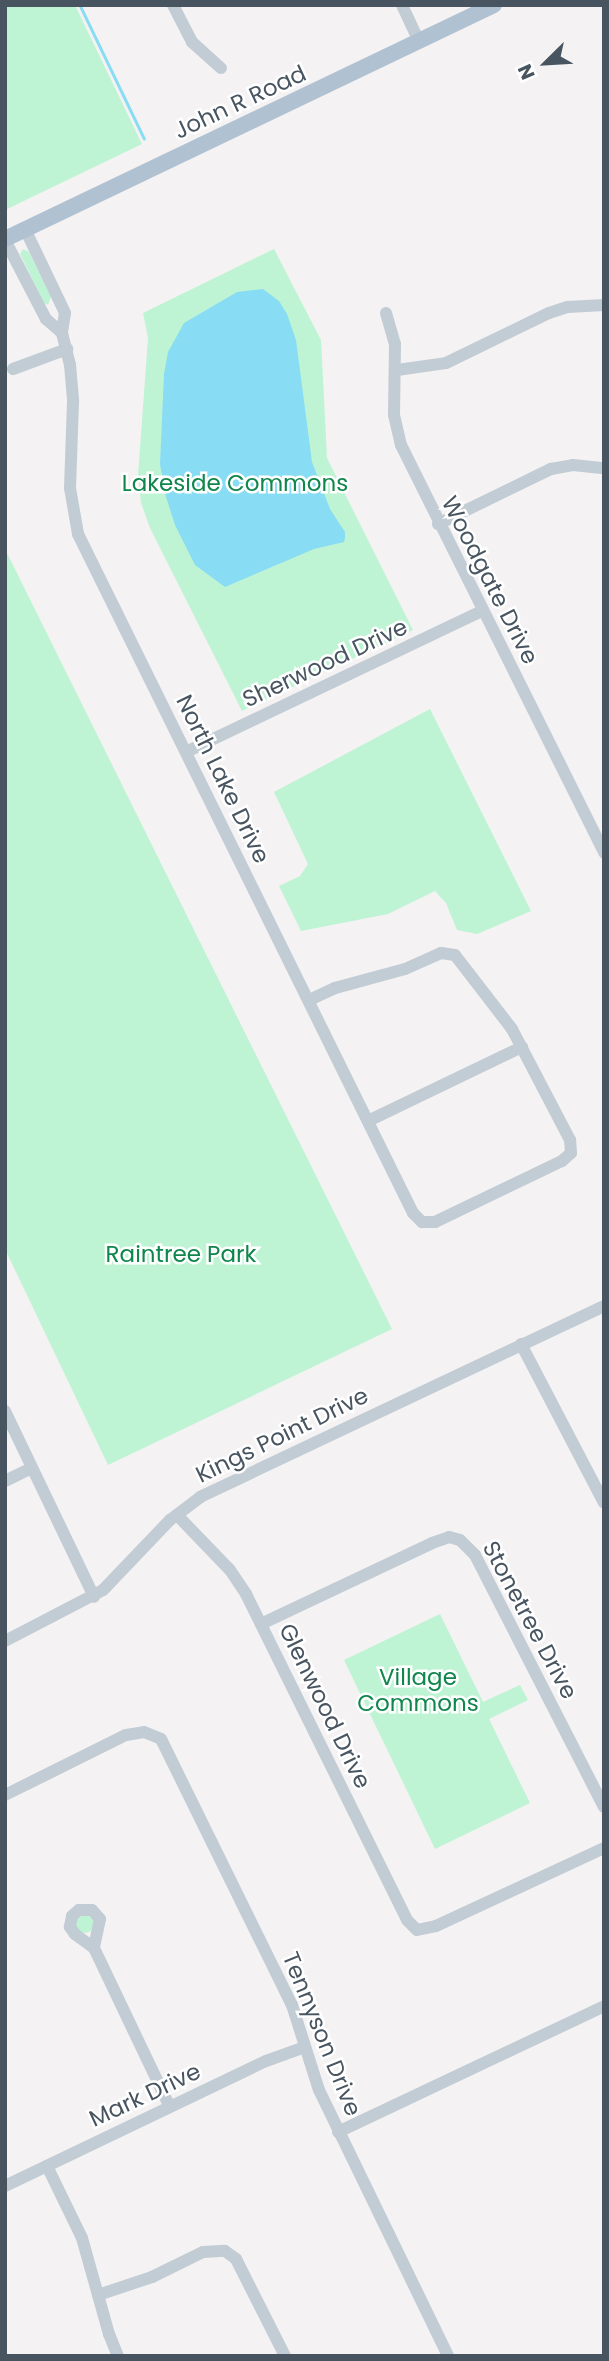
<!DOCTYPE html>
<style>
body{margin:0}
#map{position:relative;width:609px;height:2361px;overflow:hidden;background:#f4f2f2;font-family:Poppins,sans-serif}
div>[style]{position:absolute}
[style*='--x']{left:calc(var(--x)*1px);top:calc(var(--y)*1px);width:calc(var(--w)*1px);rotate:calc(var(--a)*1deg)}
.green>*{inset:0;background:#bef4d4}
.round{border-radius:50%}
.water>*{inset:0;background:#88dcf4}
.stream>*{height:2.5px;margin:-1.25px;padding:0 1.25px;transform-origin:1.25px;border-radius:1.25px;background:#88dcf4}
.minor>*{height:12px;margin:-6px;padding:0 6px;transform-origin:6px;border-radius:6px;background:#c2ccd4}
.major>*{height:16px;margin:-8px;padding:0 8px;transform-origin:8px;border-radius:8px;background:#b0c1d2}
span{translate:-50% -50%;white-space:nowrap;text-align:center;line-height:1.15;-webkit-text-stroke:5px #fff;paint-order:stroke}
.street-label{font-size:23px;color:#485561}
.park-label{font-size:23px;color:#0f864c}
.frame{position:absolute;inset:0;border:7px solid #485561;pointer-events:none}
.north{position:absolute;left:511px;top:28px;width:70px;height:70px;-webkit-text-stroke:5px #fff;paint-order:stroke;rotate:246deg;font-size:19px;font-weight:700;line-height:28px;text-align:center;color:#485561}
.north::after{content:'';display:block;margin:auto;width:24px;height:32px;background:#485561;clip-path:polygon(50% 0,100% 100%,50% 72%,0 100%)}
</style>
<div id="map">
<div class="green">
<div style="clip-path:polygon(5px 5px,75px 5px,142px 144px,5px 210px)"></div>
<div style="clip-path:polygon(23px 249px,29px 252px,51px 297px,48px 305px,44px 303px,20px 254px)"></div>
<div style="clip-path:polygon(274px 249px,321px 340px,327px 458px,413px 630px,242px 711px,150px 528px,141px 503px,138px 476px,148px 338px,143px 313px)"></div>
<div style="clip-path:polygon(5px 549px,392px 1329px,108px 1465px,5px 1249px)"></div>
<div style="clip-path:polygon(430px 709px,531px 911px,477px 934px,457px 930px,446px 903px,435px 891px,388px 914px,301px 931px,279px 886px,300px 876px,308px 864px,274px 792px)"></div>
<div style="clip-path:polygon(440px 1614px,483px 1702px,520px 1685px,528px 1700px,489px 1719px,530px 1803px,435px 1849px,344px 1660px)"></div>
<div class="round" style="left:76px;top:1915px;width:18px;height:18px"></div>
</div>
<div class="water">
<div style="clip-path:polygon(263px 289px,279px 301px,287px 314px,296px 340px,312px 462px,330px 509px,345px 532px,345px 538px,344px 542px,314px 549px,225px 587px,195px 565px,175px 525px,166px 497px,160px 464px,164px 374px,168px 352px,184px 323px,237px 292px)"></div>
</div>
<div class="stream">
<div style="--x:80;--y:5;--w:148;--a:64.3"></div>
</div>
<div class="minor">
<div style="--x:173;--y:5;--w:42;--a:62.8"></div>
<div style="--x:192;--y:42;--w:39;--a:42"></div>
<div style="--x:402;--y:5;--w:40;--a:65"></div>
<div style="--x:25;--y:229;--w:93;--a:64.5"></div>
<div style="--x:65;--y:313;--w:20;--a:99"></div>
<div style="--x:62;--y:333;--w:33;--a:76"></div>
<div style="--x:70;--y:365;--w:37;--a:85"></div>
<div style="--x:73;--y:402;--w:86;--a:92"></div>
<div style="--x:70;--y:488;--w:47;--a:80.1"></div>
<div style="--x:78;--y:534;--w:757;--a:63.74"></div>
<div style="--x:413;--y:1213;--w:13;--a:45"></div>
<div style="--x:422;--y:1222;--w:13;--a:0"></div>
<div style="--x:435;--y:1222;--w:141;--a:-25.7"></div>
<div style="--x:562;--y:1161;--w:12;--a:-42"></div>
<div style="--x:571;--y:1153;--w:13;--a:-94"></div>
<div style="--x:570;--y:1140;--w:125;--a:-117.6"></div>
<div style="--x:512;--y:1029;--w:93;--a:-127.6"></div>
<div style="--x:455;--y:955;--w:14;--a:-172"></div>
<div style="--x:441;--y:953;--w:39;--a:156"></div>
<div style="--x:405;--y:969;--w:73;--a:164.8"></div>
<div style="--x:335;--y:988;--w:29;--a:155"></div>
<div style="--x:5;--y:240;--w:89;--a:62.6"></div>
<div style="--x:46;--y:319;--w:21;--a:41"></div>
<div style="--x:386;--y:313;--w:32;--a:74"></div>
<div style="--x:395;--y:344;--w:71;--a:90.8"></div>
<div style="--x:394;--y:415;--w:31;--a:77"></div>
<div style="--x:401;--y:445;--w:456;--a:63.5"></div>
<div style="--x:13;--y:369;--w:58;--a:-20.3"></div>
<div style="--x:397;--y:370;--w:49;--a:-8.1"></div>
<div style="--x:446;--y:363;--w:114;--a:-25.9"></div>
<div style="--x:549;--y:313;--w:20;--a:-18"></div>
<div style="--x:568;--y:307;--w:36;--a:-3"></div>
<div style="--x:438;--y:524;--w:126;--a:-26"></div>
<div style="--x:551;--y:469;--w:22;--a:-10"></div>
<div style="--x:573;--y:465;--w:31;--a:6"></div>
<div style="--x:186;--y:752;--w:328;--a:-25.5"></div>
<div style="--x:368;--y:1121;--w:171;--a:-25.7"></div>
<div style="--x:521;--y:1344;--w:179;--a:62.4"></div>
<div style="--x:5;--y:1411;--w:206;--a:64.4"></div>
<div style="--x:5;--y:1481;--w:30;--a:-26"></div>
<div style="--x:177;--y:1515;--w:76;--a:46.1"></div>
<div style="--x:230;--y:1570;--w:29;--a:56"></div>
<div style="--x:246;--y:1594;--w:364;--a:63.7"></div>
<div style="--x:407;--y:1920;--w:14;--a:45"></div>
<div style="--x:417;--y:1930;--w:19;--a:-12"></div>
<div style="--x:436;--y:1926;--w:185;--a:-24.9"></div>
<div style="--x:261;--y:1624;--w:189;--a:-25.3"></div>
<div style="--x:432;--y:1543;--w:18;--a:-19"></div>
<div style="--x:449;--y:1537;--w:11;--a:15"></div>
<div style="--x:460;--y:1540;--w:21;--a:45"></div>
<div style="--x:475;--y:1555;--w:283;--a:62.9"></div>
<div style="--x:5;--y:1641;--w:110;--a:-27.5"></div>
<div style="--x:103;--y:1590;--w:97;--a:-46.3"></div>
<div style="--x:170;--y:1520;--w:38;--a:-37"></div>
<div style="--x:200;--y:1497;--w:447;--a:-25.3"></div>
<div style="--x:5;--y:1795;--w:135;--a:-26.4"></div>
<div style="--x:126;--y:1735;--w:18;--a:-9"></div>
<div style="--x:144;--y:1732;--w:18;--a:22"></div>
<div style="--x:161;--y:1739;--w:297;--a:63.8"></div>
<div style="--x:292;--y:2005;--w:89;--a:72.4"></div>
<div style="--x:319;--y:2090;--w:296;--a:64.1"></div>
<div style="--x:94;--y:1948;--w:24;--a:-144"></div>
<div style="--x:75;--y:1934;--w:9;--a:-126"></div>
<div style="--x:70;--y:1927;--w:11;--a:-80"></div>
<div style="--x:72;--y:1916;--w:9;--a:-41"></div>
<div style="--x:79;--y:1910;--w:13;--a:0"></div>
<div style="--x:92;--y:1910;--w:12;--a:48"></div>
<div style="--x:100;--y:1919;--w:30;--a:102"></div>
<div style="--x:94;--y:1948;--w:176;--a:64.5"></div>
<div style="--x:338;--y:2132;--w:294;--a:-25.3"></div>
<div style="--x:47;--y:2166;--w:80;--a:64.1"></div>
<div style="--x:82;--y:2238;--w:100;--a:74.3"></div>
<div style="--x:109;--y:2334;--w:24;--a:68"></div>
<div style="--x:5;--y:2186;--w:289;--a:-25.6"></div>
<div style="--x:266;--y:2061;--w:41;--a:-19.7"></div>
<div style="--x:98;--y:2295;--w:57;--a:-18.4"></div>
<div style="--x:152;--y:2277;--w:57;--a:-26.1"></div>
<div style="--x:203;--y:2252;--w:22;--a:-3"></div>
<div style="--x:225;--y:2251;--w:14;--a:36"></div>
<div style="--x:236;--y:2259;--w:109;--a:63.2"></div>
</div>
<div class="major">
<div style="--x:5;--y:239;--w:542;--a:-25.57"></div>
</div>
<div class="street-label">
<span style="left:240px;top:102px;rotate:-25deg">John R Road</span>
<span style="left:490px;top:580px;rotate:63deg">Woodgate Drive</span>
<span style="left:325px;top:663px;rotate:-25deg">Sherwood Drive</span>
<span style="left:223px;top:779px;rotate:64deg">North Lake Drive</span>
<span style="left:282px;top:1435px;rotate:-26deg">Kings Point Drive</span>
<span style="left:530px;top:1620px;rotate:62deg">Stonetree Drive</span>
<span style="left:325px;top:1706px;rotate:64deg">Glenwood Drive</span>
<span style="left:322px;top:2034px;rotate:68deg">Tennyson Drive</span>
<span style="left:145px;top:2095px;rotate:-25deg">Mark Drive</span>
</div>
<div class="park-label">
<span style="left:235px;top:483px">Lakeside Commons</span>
<span style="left:181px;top:1254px">Raintree Park</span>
<span style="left:418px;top:1690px">Village<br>Commons</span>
</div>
<div class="frame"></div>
<div class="north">N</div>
</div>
